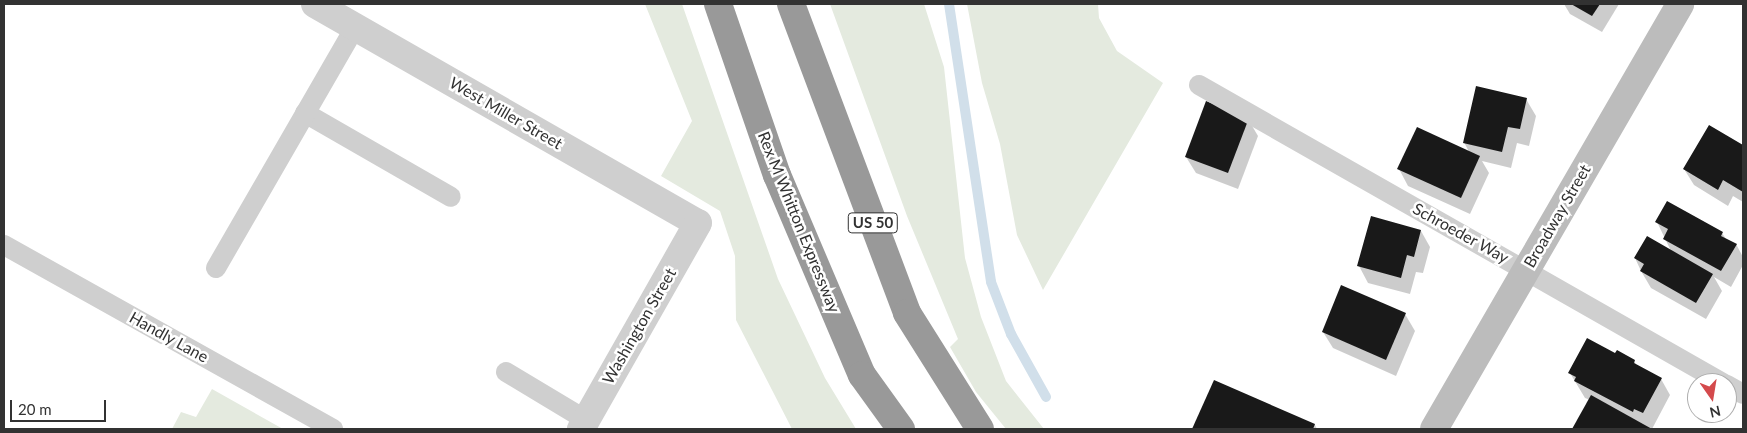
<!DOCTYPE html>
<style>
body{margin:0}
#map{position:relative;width:1747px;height:433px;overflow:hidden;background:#fff;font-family:Lato,sans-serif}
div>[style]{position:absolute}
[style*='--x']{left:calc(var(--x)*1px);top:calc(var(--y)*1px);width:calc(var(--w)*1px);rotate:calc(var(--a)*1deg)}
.green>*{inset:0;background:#e4eadf}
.shadow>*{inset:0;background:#0003}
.stream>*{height:10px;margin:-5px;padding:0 5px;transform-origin:5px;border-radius:5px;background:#d1dfea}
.building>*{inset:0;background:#191919}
.lane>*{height:20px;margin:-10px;padding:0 10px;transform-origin:10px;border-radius:10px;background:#cfcfcf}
.street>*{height:28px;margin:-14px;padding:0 14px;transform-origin:14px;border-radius:14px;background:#cfcfcf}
.secondary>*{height:28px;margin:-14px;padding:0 14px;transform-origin:14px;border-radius:14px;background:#bcbcbc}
.highway>*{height:28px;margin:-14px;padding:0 14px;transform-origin:14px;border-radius:14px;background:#999}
span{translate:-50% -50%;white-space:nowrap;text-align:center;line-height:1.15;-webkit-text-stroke:5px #fff;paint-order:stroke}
.shield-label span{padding:1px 4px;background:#fff;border:1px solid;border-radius:4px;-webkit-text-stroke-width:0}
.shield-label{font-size:15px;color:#323232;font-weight:700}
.street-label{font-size:16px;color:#323232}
.frame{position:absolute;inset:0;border:5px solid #323232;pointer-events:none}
.north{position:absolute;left:1687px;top:373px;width:50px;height:50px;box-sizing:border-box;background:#fff;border:1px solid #adadad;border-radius:50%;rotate:167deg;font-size:14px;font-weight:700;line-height:20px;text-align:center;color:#323232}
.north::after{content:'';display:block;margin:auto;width:18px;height:22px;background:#d44a4c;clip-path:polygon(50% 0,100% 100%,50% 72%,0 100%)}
.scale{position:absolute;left:10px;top:400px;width:96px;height:22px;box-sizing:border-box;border:2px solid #323232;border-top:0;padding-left:6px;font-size:15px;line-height:18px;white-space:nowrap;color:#323232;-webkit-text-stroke:4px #fff;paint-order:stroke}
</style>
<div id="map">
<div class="green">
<div style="clip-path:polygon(645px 4px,682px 4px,778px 279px,825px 378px,856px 429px,792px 429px,736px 320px,735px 256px,720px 211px,661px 176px,692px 121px)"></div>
<div style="clip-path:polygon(830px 4px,924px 4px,944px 67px,965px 258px,981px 317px,1006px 381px,1044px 429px,1006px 429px,976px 392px,950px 347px,958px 339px,907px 216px)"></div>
<div style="clip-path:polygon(967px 4px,1098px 4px,1099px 18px,1117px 51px,1163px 83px,1043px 290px,1017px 235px,1000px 144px,982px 83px)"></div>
<div style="clip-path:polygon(212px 389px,283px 429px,172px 429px,181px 412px,196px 417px)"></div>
</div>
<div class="shadow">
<div style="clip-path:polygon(1564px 4px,1619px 4px,1602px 32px,1570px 14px)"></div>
<div style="clip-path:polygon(1526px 99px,1536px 116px,1529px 146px,1517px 143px,1511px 168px,1482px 161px,1489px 173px,1470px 214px,1408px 186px,1399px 169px,1469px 152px,1464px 142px)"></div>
<div style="clip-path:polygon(1248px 119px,1258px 136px,1238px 189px,1196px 173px,1186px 157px)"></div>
<div style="clip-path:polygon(1709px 126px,1743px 147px,1743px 202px,1733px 196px,1728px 206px,1694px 185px,1684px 169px)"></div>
<div style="clip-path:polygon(1657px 222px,1722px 233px,1726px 239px,1736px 244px,1743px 257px,1743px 265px,1731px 287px,1714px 277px,1722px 291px,1706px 319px,1651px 288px,1641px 271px,1635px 258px,1671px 251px)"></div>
<div style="clip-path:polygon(1421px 231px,1430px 247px,1423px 273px,1416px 272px,1410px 294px,1368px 283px,1359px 266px)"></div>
<div style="clip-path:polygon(1405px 314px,1415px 331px,1396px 376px,1333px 348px,1323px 332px)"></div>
<div style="clip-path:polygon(1616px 355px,1634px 361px,1637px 366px,1661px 379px,1670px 395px,1652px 429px,1573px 429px,1590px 400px,1585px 398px,1570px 373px)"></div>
<div style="clip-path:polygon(1215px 382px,1315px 425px,1317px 429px,1193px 429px)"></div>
</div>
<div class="stream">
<div style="--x:949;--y:4;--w:281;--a:81.4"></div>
<div style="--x:991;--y:282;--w:56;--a:69"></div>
<div style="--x:1011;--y:334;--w:72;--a:60.9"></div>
</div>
<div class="building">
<div style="clip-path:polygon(1571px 4px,1600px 4px,1592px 16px)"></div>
<div style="clip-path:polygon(1476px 86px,1527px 98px,1520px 129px,1508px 127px,1502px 152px,1463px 143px)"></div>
<div style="clip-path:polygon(1206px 101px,1249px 118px,1228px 173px,1185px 157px)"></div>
<div style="clip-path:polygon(1709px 125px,1743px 145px,1743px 192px,1723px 180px,1718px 190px,1683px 169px)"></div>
<div style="clip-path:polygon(1417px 127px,1480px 156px,1461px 198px,1397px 169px)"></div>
<div style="clip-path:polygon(1667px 201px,1723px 232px,1721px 236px,1737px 244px,1721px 271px,1663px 239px,1668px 229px,1655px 222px)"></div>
<div style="clip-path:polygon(1371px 216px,1421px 230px,1414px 257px,1407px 255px,1401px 278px,1357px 266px)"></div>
<div style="clip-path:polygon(1647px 236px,1713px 274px,1696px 303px,1640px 271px,1644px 264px,1634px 258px)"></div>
<div style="clip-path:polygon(1341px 285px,1406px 313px,1386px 360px,1322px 332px)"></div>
<div style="clip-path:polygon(1587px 338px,1615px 353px,1617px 350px,1635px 360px,1634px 363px,1662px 378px,1643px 413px,1634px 409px,1633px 412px,1574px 381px,1576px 377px,1568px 373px)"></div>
<div style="clip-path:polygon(1214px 380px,1315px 424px,1313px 429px,1192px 429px)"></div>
<div style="clip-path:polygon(1591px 395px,1652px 429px,1572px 429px)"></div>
</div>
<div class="lane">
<div style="--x:1199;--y:85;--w:603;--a:29.63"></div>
<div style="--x:305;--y:113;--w:168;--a:29.9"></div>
<div style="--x:4;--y:245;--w:377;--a:29.2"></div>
<div style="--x:216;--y:268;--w:278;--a:-60"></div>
<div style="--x:506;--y:372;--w:93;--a:31"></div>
<div style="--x:1727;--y:385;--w:18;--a:29"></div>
</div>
<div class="street">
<div style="--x:315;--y:4;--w:441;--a:29.8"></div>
<div style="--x:698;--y:223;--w:237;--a:119.6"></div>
</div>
<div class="secondary">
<div style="--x:1434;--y:429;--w:491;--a:-59.9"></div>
</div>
<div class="highway">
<div style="--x:718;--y:4;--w:181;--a:71"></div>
<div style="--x:777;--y:175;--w:217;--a:67"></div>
<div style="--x:862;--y:375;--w:67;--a:54.2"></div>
<div style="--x:791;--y:4;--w:330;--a:69.4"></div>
<div style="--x:907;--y:313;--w:137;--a:57.8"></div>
</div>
<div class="shield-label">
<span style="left:873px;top:223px">US 50</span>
</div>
<div class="street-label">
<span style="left:506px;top:113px;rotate:30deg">West Miller Street</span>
<span style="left:1557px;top:216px;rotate:-60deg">Broadway Street</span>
<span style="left:799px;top:222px;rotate:68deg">Rex M Whitton Expressway</span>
<span style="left:1461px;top:233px;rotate:29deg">Schroeder Way</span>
<span style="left:639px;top:326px;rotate:-60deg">Washington Street</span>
<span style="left:169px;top:337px;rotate:29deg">Handly Lane</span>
</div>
<div class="frame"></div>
<div class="north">N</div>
<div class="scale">20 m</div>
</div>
